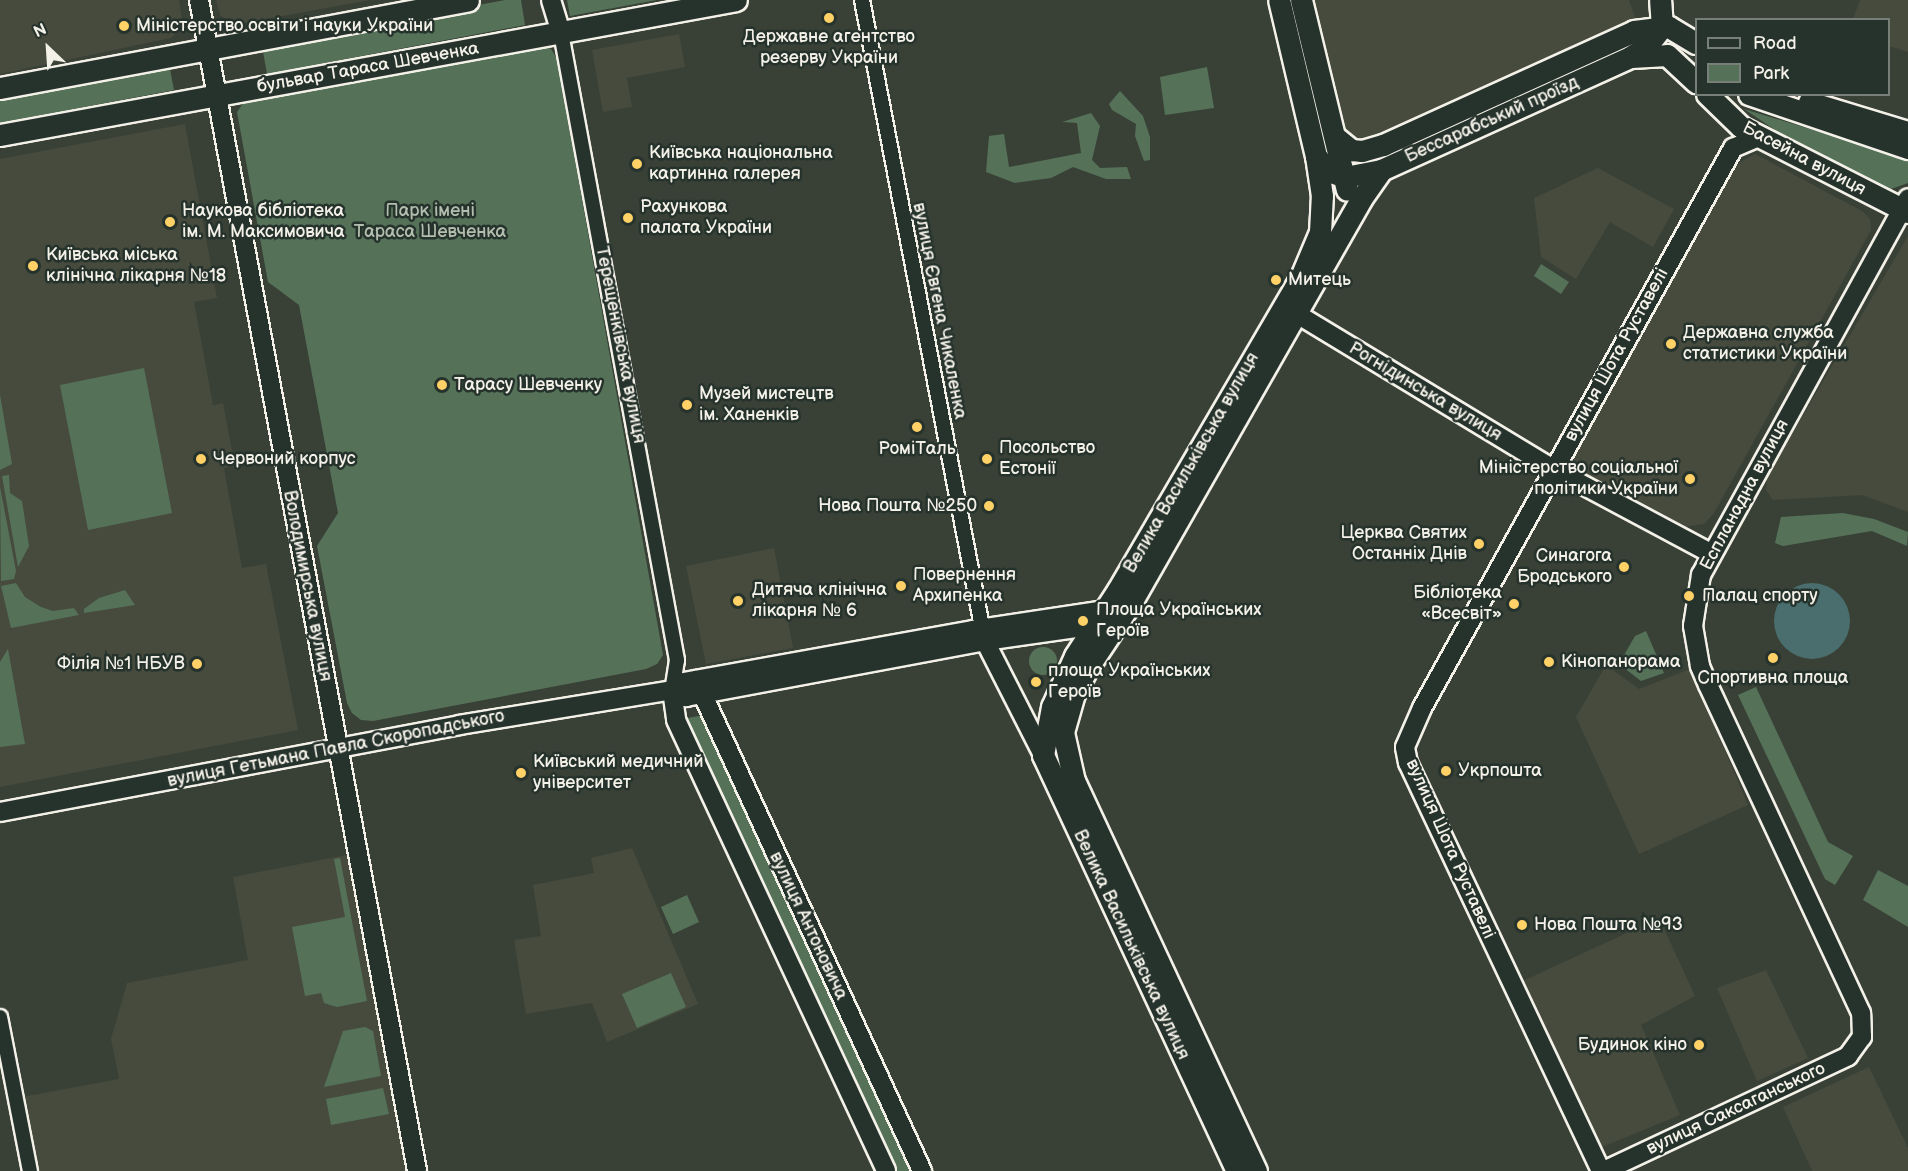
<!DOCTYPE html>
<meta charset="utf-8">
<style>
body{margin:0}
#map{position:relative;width:1908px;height:1171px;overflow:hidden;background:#394137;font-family:"Balsamiq Sans",sans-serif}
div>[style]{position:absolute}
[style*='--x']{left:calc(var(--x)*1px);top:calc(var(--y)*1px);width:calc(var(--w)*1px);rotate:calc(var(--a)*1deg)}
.built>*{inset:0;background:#464b3e}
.green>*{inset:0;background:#557259}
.round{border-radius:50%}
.water>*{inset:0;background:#496e6d}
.roads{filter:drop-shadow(2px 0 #f4f1e8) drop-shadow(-2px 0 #f4f1e8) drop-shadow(0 2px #f4f1e8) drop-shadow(0 -2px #f4f1e8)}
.street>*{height:14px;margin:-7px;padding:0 7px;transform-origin:7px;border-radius:7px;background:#26332d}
.secondary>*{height:18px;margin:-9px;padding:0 9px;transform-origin:9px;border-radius:9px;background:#26332d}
.primary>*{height:21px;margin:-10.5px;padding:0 10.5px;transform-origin:10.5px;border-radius:10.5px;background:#26332d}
.dots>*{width:16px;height:16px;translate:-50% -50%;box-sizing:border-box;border:3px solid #26332d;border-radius:50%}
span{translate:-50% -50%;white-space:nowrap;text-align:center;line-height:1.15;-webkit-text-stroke:5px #26332d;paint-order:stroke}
.poi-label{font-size:18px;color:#f4f1e8}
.left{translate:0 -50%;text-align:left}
.right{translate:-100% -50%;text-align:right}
.street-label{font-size:18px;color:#f4f1e8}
.park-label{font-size:18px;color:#b4beaf}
.legend{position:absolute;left:1695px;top:18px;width:195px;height:78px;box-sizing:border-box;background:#26332d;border:2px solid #787f78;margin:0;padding:8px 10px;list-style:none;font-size:18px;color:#f4f1e8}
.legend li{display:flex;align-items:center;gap:12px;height:30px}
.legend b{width:30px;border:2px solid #787f78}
.north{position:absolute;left:18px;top:18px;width:60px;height:60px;-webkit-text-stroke:4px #26332d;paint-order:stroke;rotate:335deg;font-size:16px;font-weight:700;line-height:24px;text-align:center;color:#f4f1e8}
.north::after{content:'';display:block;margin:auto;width:21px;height:27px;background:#f4f1e8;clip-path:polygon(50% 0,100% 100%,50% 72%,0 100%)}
</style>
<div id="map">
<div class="built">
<div style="clip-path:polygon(0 0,179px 0,183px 26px,171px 38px,0 74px)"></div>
<div style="clip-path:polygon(216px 0,370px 0,234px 25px,220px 15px)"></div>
<div style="clip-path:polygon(1310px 0,1629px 0,1636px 20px,1367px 142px,1350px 134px,1339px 120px)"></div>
<div style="clip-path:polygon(1860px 0,1908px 0,1908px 52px,1889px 46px,1888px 20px,1853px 19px)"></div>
<div style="clip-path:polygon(679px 34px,685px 67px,627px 78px,632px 107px,603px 112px,592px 50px)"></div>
<div style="clip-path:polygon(185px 124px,217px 298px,194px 302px,213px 405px,223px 403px,235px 466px,224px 468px,242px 568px,266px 564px,298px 730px,0 787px,0 159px)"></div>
<div style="clip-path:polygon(1755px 154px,1862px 211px,1870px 219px,1871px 230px,1714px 513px,1704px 524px,1684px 527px,1578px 470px,1572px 458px,1737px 164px)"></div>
<div style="clip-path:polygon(1598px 168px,1674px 209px,1653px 247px,1610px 222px,1576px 279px,1541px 257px,1534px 198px)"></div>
<div style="clip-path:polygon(1908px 236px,1908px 512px,1862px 495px,1773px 500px,1766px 490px,1767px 477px)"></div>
<div style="clip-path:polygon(774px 548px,793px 648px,706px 664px,686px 566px)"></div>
<div style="clip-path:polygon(1606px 665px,1639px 689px,1690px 669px,1748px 805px,1639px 854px,1576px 717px)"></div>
<div style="clip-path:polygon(632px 848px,698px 1004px,607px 1042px,592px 1003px,526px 1014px,514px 940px,541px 936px,533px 885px,594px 873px,591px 858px)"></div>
<div style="clip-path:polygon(351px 854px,411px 1171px,36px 1171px,22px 1097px,119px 1079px,111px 1039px,127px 983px,248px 960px,233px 877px)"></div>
<div style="clip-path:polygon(1659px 918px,1695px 996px,1641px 1025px,1680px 1115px,1602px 1147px,1523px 981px)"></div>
<div style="clip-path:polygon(1766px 970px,1808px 1058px,1757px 1081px,1717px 988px)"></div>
<div style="clip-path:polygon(1869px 1067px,1908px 1148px,1908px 1171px,1812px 1171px,1783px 1107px)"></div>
</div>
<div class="green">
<div style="clip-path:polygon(505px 0,521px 0,525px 25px,267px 74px,262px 46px)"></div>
<div style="clip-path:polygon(567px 0,657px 0,570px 16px)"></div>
<div style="clip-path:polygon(541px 44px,551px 49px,557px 59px,663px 655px,657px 664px,646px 669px,373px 721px,361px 720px,352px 713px,347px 703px,317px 546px,338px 513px,299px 305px,268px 282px,237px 112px,246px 99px)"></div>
<div style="clip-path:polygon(169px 64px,174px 90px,0 123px,0 96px)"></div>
<div style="clip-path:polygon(1207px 67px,1214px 108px,1165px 115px,1160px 77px)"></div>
<div style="clip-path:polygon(1120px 91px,1143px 116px,1150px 137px,1150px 160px,1144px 161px,1135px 136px,1136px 124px,1112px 110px,1109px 104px)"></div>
<div style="clip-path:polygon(1744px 109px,1908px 159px,1908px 183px,1891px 189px,1784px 136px)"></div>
<div style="clip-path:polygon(1091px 113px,1100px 126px,1092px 160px,1100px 168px,1127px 167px,1131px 179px,1106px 179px,1073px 167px,1051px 178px,1015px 183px,986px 172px,989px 136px,1004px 134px,1009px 167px,1081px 153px,1077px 123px,1062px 122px)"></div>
<div style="clip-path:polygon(1541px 264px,1569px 282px,1561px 294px,1534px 276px)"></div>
<div style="clip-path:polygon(144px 368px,172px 513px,88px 530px,60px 385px)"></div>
<div style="clip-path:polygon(0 395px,12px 464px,0 470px)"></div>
<div style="clip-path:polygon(9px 475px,10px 493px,22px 501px,29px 546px,18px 567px,2px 476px)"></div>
<div style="clip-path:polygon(0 487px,16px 571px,14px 579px,1px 581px)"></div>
<div style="clip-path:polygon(1843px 513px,1874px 519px,1908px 532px,1907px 546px,1872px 531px,1783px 546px,1775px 543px,1781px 517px)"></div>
<div style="clip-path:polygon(16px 583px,25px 597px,41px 607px,53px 611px,74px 608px,79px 615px,11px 628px,1px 586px)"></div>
<div style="clip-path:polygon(125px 590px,135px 605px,84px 613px,84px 609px,99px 598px)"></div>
<div style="clip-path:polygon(1646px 631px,1664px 673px,1641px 681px,1619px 664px,1635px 636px)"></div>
<div class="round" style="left:1029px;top:647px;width:28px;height:28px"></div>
<div style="clip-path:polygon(8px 649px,25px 744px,0 747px,0 662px)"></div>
<div style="clip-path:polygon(1756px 687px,1828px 842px,1853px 856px,1835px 885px,1825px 879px,1738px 695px)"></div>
<div style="clip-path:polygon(710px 714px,922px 1171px,886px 1171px,676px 720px)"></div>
<div style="clip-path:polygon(340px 858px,367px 1001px,337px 1007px,324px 1003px,321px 993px,305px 996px,292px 927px,345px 917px,334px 859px)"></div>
<div style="clip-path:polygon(1878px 870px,1908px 886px,1908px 927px,1863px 900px)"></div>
<div style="clip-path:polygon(687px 895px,699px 922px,673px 934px,661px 907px)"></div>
<div style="clip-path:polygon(671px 973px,686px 1007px,637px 1028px,622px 994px)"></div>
<div style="clip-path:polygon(365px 1027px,373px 1031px,381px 1076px,324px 1087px,343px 1031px)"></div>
<div style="clip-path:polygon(383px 1088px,389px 1114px,331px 1125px,326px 1099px)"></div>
</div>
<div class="water">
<div class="round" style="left:1774px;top:583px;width:76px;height:76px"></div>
</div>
<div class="roads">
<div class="street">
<div style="--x:862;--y:0;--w:649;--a:79.16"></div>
<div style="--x:561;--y:33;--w:638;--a:79.52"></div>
<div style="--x:677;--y:660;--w:30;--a:99"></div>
<div style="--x:0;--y:1017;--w:157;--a:79"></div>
</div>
<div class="secondary">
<div style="--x:199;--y:0;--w:1191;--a:79.45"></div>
<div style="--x:551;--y:0;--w:34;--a:73"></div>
<div style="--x:1297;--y:314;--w:299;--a:31.2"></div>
<div style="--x:1553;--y:469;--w:180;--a:28.1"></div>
<div style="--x:985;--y:641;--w:128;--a:63"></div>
<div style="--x:696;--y:680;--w:541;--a:65.28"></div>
<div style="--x:672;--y:690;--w:30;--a:82"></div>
<div style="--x:676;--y:720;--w:497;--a:65"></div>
<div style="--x:672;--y:690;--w:16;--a:27"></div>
<div style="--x:686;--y:697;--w:16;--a:-11"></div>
<div style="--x:702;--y:694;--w:288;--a:-10.6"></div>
<div style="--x:985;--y:641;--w:120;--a:-8.1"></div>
<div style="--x:0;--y:812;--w:467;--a:-10.7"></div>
<div style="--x:459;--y:725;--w:216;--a:-9.3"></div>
<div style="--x:672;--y:690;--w:14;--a:-34"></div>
<div style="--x:684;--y:682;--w:294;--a:-10.2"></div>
<div style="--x:973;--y:630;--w:134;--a:-8.6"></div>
<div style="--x:1105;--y:610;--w:11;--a:34"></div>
<div style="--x:1601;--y:1171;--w:451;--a:-115.3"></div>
<div style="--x:1408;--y:763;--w:16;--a:-101"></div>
<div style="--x:1405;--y:747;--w:43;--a:-66.4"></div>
<div style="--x:1422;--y:708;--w:641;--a:-60.95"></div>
<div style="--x:1733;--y:148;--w:28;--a:-23"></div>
<div style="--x:1604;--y:1171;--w:270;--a:-25.2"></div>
<div style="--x:1848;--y:1056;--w:24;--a:-54"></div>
<div style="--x:1862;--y:1037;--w:24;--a:-92"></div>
<div style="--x:1861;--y:1013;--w:362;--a:-115"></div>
<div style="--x:1708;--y:685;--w:21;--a:-113"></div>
<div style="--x:1700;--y:666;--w:41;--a:-99.9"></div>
<div style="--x:1693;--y:626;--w:52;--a:-81.1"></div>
<div style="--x:1701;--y:575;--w:430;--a:-61.2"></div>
</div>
<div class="primary">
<div style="--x:1301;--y:0;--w:195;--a:76.4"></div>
<div style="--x:1631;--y:57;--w:36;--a:-3"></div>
<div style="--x:1667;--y:55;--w:40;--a:43"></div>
<div style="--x:0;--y:88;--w:476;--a:-10.6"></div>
<div style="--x:1707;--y:94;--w:47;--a:44.1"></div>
<div style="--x:1741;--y:127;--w:187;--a:27"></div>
<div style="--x:1749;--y:94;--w:168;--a:18.8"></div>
<div style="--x:1809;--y:102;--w:103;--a:16.9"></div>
<div style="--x:0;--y:135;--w:748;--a:-10.39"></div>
<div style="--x:1335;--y:137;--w:21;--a:39"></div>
<div style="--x:1351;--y:150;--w:11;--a:5"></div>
<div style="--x:1362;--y:151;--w:22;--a:-16"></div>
<div style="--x:1383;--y:145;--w:276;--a:-24.4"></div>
<div style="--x:1634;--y:31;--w:35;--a:-7"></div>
<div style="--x:1669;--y:27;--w:31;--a:31"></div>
<div style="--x:1316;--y:156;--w:19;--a:51"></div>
<div style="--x:1328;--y:171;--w:18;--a:19"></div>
<div style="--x:1345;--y:177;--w:37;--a:-11"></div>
<div style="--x:1381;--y:170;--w:273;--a:-24.4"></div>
<div style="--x:1630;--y:57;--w:20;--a:-33"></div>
<div style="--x:1647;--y:46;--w:24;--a:-52"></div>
<div style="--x:1662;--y:27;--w:27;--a:-94"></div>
<div style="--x:1237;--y:1171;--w:459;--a:-115"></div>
<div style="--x:1043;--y:755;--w:49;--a:-79.4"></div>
<div style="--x:1052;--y:707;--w:56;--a:-65.7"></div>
<div style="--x:1075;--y:656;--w:79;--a:-56.9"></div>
<div style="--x:1118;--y:590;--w:363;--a:-59.7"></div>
<div style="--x:1301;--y:277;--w:49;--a:-67.1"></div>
<div style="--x:1320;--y:232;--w:36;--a:-87"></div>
<div style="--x:1322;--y:196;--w:40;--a:-98.5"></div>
<div style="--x:1316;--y:156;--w:160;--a:-103.3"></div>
<div style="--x:1256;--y:1171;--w:430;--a:-115"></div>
<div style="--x:1074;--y:781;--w:50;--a:-102.7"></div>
<div style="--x:1063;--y:732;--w:37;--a:-74"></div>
<div style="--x:1073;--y:696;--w:29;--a:-63"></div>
<div style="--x:1086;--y:670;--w:85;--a:-56.5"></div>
<div style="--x:1133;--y:599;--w:460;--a:-60.3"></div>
<div style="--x:1361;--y:199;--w:35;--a:-55"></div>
</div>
</div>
<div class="dots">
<div style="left:829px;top:18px;background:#ffd166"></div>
<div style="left:124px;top:26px;background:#ffd166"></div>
<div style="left:637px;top:164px;background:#ffd166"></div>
<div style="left:628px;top:218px;background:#ffd166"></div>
<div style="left:170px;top:222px;background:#ffd166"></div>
<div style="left:33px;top:266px;background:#ffd166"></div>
<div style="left:1276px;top:280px;background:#ffd166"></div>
<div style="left:1671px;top:344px;background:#ffd166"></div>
<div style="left:442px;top:385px;background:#ffd166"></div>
<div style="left:687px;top:405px;background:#ffd166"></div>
<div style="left:917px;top:427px;background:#ffd166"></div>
<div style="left:201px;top:459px;background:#ffd166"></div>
<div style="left:987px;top:459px;background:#ffd166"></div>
<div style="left:1690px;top:479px;background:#ffd166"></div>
<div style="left:989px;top:506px;background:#ffd166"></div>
<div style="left:1479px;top:544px;background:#ffd166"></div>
<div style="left:1624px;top:567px;background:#ffd166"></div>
<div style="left:901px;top:586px;background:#ffd166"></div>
<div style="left:1689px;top:596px;background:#ffd166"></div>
<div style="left:738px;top:601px;background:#ffd166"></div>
<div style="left:1514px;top:604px;background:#ffd166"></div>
<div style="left:1083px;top:621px;background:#ffd166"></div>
<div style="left:1773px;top:658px;background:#ffd166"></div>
<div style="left:1549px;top:662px;background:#ffd166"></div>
<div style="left:197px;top:664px;background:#ffd166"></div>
<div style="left:1036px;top:682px;background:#ffd166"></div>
<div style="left:1446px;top:771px;background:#ffd166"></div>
<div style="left:521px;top:773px;background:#ffd166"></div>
<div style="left:1522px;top:925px;background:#ffd166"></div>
<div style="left:1699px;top:1045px;background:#ffd166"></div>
</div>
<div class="poi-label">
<span class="left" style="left:136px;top:26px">Міністерство освіти і науки України</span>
<span style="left:829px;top:48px">Державне агентство<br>резерву України</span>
<span class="left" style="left:649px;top:164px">Київська національна<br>картинна галерея</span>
<span class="left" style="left:640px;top:218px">Рахункова<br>палата України</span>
<span class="left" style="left:182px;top:222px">Наукова бібліотека<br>ім. М. Максимовича</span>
<span class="left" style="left:46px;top:266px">Київська міська<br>клінічна лікарня №18</span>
<span class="left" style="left:1288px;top:280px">Митець</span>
<span class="left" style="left:1683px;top:344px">Державна служба<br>статистики України</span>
<span class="left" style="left:454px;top:385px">Тарасу Шевченку</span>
<span class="left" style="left:699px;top:405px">Музей мистецтв<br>ім. Ханенків</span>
<span style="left:917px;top:449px">РоміТаль</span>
<span class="left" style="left:999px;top:459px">Посольство<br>Естонії</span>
<span class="left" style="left:213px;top:459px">Червоний корпус</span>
<span class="right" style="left:1678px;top:479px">Міністерство соціальної<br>політики України</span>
<span class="right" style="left:977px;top:506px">Нова Пошта №250</span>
<span class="right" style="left:1467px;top:544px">Церква Святих<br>Останніх Днів</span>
<span class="right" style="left:1612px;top:567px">Синагога<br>Бродського</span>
<span class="left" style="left:913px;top:586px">Повернення<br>Архипенка</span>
<span class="left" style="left:752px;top:601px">Дитяча клінічна<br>лікарня № 6</span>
<span class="right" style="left:1502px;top:604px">Бібліотека<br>«Всесвіт»</span>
<span class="left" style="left:1702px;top:596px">Палац спорту</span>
<span class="left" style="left:1096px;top:621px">Площа Українських<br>Героїв</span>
<span class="left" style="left:1561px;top:662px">Кінопанорама</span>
<span class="right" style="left:185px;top:664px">Філія №1 НБУВ</span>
<span class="left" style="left:1048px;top:682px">площа Українських<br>Героїв</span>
<span style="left:1773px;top:678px">Спортивна площа</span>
<span class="left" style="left:533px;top:773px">Київський медичний<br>університет</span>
<span class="left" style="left:1458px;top:771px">Укрпошта</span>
<span class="left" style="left:1534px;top:925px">Нова Пошта №93</span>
<span class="right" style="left:1687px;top:1045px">Будинок кіно</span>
</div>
<div class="street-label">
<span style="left:368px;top:68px;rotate:-10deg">бульвар Тараса Шевченка</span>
<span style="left:1492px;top:120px;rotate:-24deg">Бессарабський проїзд</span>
<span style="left:1804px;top:159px;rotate:28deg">Басейна вулиця</span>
<span style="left:939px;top:311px;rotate:79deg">вулиця Євгена Чикаленка</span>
<span style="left:620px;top:345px;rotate:79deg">Терещенківська вулиця</span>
<span style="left:1617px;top:355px;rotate:-61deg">вулиця Шота Руставелі</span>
<span style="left:1425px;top:392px;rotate:31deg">Рогнідинська вулиця</span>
<span style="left:1192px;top:463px;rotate:-60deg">Велика Васильківська вулиця</span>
<span style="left:1745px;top:495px;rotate:-62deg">Еспланадна вулиця</span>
<span style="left:307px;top:586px;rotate:79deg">Володимирська вулиця</span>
<span style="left:336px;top:749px;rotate:-11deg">вулиця Гетьмана Павла Скоропадського</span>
<span style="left:1450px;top:849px;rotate:66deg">вулиця Шота Руставелі</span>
<span style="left:808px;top:926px;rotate:65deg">вулиця Антоновича</span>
<span style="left:1131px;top:945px;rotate:65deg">Велика Васильківська вулиця</span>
<span style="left:1736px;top:1109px;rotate:-25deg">вулиця Саксаганського</span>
</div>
<div class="park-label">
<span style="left:430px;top:222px">Парк імені<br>Тараса Шевченка</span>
</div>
<ul class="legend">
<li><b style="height:8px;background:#26332d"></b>Road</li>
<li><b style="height:16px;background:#557259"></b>Park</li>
</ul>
<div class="north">N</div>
</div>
